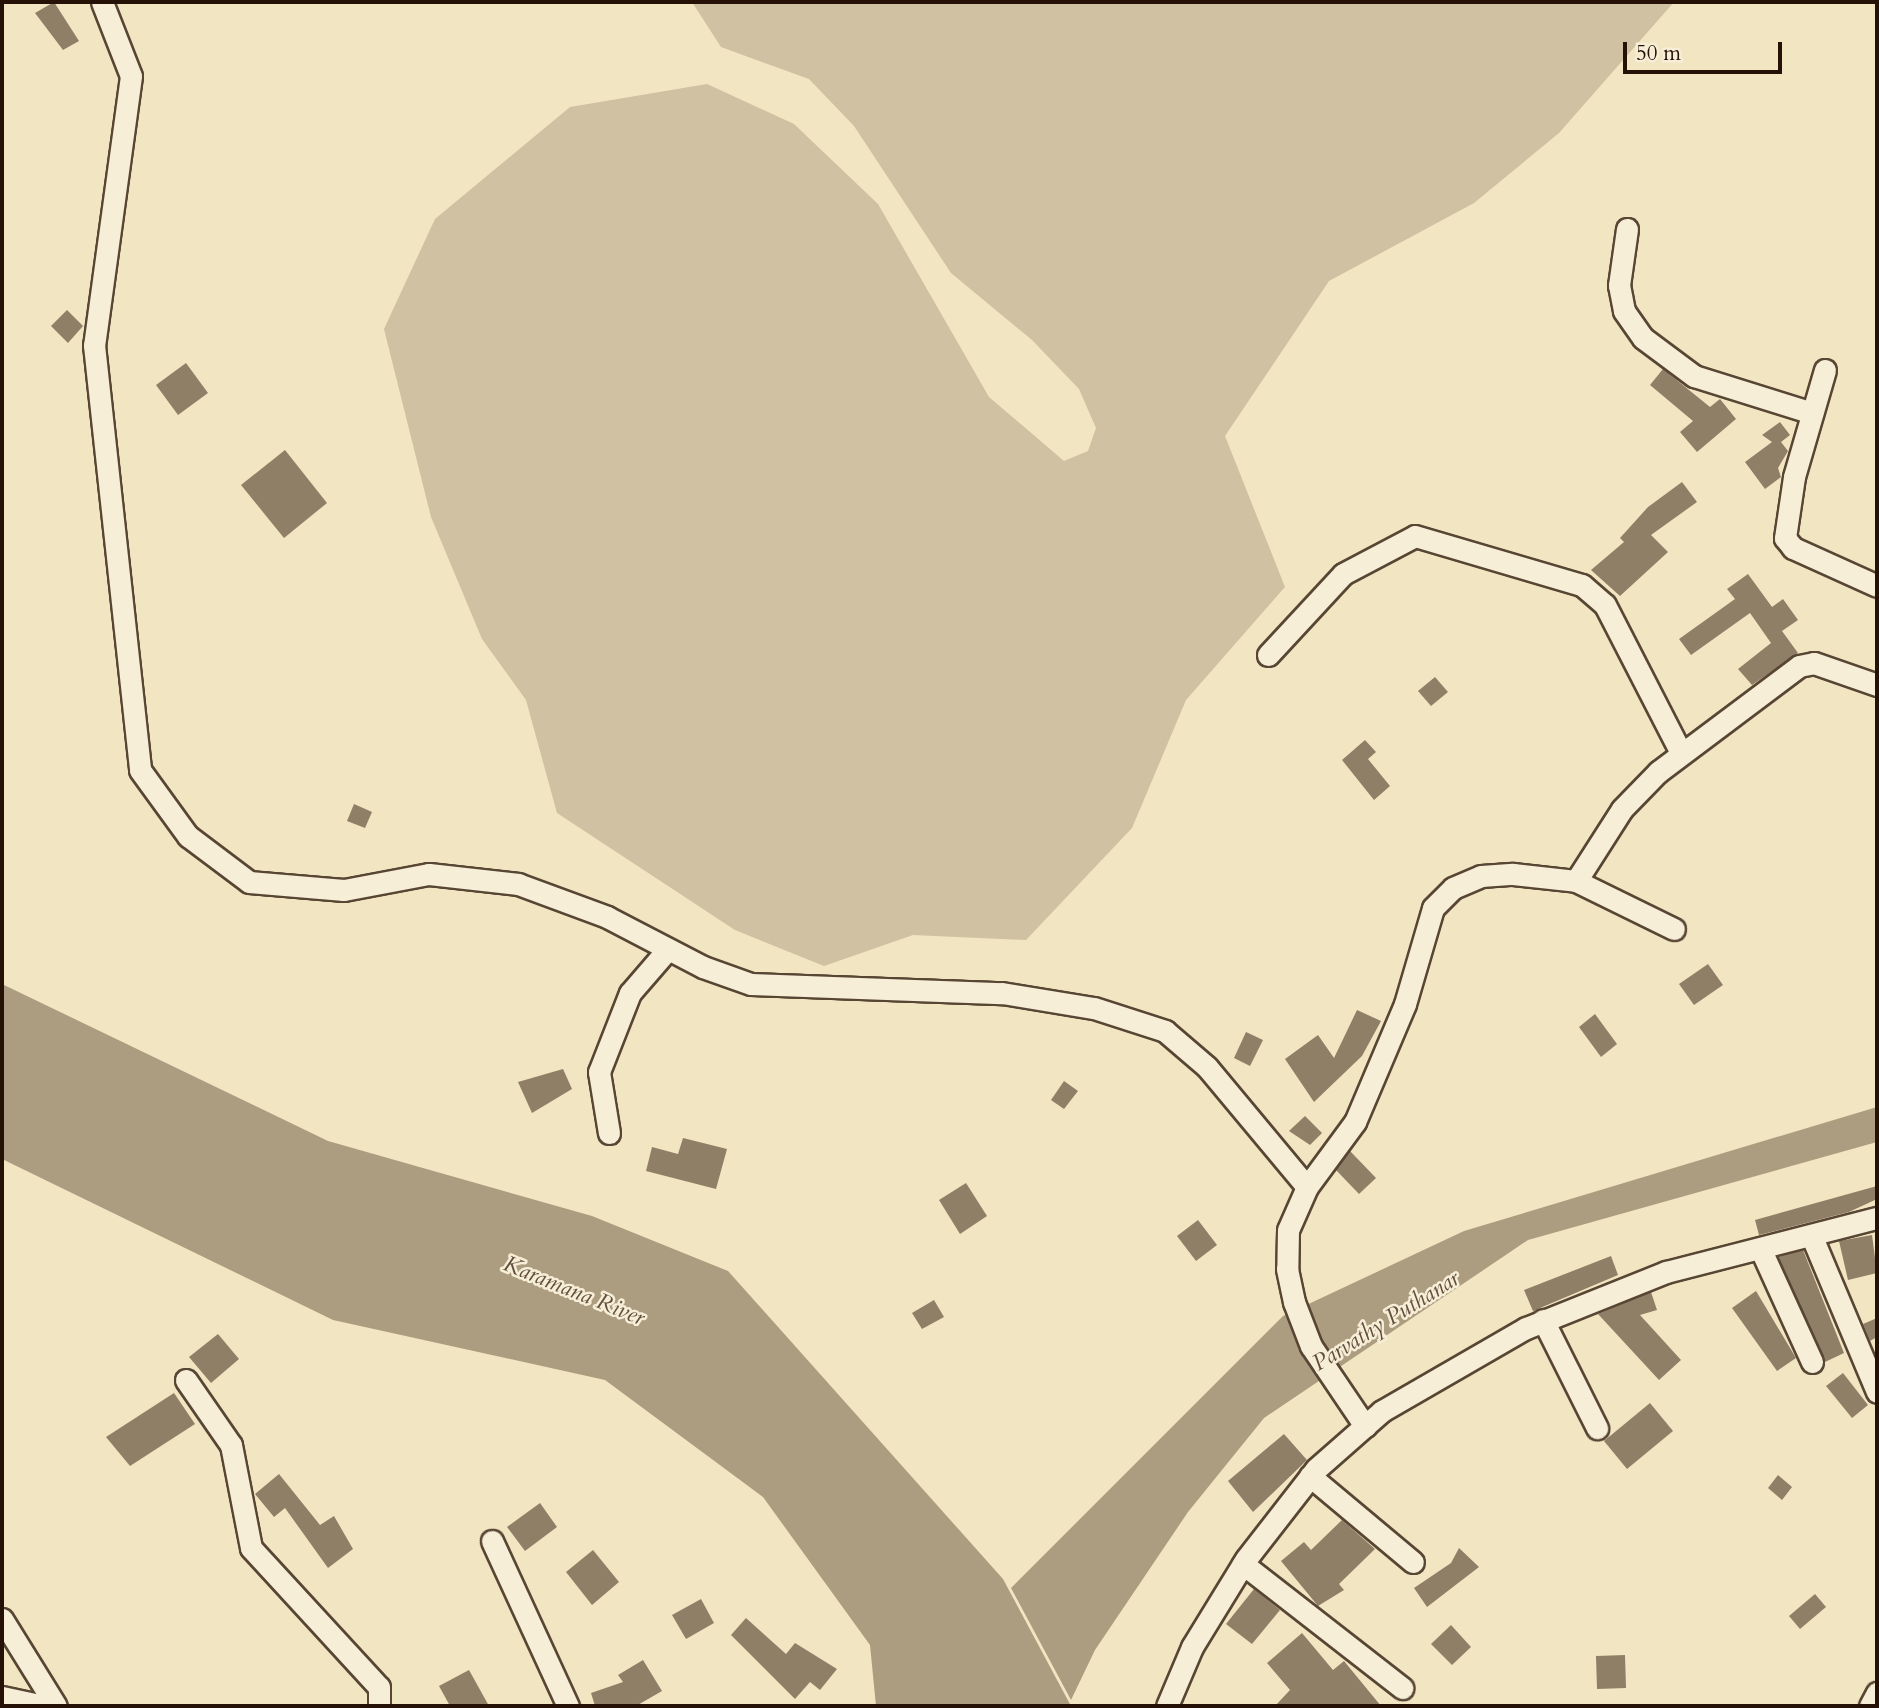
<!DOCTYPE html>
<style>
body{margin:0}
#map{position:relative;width:1879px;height:1708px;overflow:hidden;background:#f2e5c1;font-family:Cardo,serif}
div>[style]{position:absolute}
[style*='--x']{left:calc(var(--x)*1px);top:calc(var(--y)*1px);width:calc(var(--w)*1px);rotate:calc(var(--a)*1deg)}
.green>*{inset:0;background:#cfc1a1}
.water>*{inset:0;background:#ac9d81}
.building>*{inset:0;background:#907f67}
.roads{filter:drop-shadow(2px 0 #584634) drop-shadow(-2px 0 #584634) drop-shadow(0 2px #584634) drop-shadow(0 -2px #584634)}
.minor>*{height:21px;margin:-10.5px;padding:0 10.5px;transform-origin:10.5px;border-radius:10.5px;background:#f7eed7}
span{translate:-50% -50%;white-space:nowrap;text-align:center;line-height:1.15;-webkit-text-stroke:5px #f7eed7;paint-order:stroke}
.water-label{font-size:23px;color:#62503d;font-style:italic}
.frame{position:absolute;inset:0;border:4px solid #251105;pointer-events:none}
.scale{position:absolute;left:1623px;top:42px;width:159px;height:32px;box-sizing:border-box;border:4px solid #251105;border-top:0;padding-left:9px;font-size:21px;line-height:24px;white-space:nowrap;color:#251105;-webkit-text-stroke:5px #f7eed7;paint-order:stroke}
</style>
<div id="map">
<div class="green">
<div style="clip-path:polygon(692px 2px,1674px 2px,1559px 133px,1474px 203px,1329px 281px,1225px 436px,1285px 587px,1186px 700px,1132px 828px,1026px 940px,913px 935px,824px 966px,735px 930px,557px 813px,526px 700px,482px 639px,431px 517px,384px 329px,435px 219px,570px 107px,707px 84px,794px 124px,878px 204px,989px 397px,1064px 461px,1088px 451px,1096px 428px,1079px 389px,1032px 340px,951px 273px,854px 126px,809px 79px,721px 47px)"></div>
</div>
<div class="water">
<div style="clip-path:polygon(2px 984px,328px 1141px,592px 1216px,728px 1271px,1003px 1579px,1071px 1706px,876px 1706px,870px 1645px,763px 1497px,605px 1380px,333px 1320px,2px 1159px)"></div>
<div style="clip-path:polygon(1877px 1107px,1877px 1142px,1528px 1240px,1264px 1418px,1188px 1512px,1095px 1650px,1071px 1700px,1011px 1588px,1283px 1316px,1464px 1231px)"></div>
</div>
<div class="building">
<div style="clip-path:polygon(54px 2px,79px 41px,63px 50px,35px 13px)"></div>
<div style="clip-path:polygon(67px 310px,83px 326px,68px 343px,51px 326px)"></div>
<div style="clip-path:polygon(186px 363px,208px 393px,178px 415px,156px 385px)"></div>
<div style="clip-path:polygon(1663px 369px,1710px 407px,1720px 399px,1736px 419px,1697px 452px,1680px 432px,1693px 421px,1650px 385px)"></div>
<div style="clip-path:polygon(1780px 422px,1790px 435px,1781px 442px,1788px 451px,1778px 468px,1781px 477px,1765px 489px,1745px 462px,1772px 442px,1762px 435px)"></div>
<div style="clip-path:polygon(285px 450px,327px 503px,284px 538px,241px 485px)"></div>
<div style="clip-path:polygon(1682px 482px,1697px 502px,1651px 535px,1668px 552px,1620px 596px,1591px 570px,1624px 542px,1620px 538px,1648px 507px)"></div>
<div style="clip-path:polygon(1748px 574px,1772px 607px,1783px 599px,1798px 620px,1782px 631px,1798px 653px,1752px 685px,1738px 669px,1771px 643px,1750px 613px,1691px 655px,1679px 639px,1735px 599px,1727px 589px)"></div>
<div style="clip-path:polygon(1435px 677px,1448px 692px,1431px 706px,1418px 691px)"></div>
<div style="clip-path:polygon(1365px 740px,1376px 752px,1368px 759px,1390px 786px,1374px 800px,1342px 760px)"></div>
<div style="clip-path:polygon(354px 804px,372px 812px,365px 828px,347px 821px)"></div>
<div style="clip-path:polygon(1708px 964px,1723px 985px,1694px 1005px,1679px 984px)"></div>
<div style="clip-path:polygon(1357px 1010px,1381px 1021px,1362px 1056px,1314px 1102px,1285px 1059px,1318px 1035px,1334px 1058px)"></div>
<div style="clip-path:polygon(1595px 1014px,1617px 1044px,1601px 1057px,1579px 1027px)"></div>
<div style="clip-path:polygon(1246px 1032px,1263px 1040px,1250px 1066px,1234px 1058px)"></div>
<div style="clip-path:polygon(563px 1069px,572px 1089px,532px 1113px,518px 1082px)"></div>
<div style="clip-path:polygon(1064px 1081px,1078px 1091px,1064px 1109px,1051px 1100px)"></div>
<div style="clip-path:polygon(1305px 1116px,1322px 1133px,1310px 1145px,1289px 1131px)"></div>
<div style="clip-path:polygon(683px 1138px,727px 1149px,716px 1189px,646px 1171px,652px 1147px,678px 1154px)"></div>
<div style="clip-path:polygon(1350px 1151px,1376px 1178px,1359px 1194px,1336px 1170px)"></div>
<div style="clip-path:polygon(966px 1183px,987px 1216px,960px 1234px,939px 1200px)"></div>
<div style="clip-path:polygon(1877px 1186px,1877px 1199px,1849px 1212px,1759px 1235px,1755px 1220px)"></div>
<div style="clip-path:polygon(1198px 1220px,1217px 1245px,1196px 1261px,1177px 1236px)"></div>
<div style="clip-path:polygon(1872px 1235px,1877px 1273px,1848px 1280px,1839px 1241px)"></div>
<div style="clip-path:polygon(1803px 1250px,1844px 1353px,1825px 1362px,1778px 1257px)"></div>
<div style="clip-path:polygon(1611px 1256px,1618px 1275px,1533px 1311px,1524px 1290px)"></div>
<div style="clip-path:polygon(1756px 1291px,1796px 1358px,1777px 1371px,1732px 1308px)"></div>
<div style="clip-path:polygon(1651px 1292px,1657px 1310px,1640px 1315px,1681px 1360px,1659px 1380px,1598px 1314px)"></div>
<div style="clip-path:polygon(934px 1300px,944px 1317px,922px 1329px,912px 1313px)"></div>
<div style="clip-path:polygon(1877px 1318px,1877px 1337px,1870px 1341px,1863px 1324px)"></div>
<div style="clip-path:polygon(218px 1334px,239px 1359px,211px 1383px,189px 1357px)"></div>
<div style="clip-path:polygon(1843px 1373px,1868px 1405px,1852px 1418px,1826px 1386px)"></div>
<div style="clip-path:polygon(174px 1393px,195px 1424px,130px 1466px,106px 1437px)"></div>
<div style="clip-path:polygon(1650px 1403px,1673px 1431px,1627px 1469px,1604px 1441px)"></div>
<div style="clip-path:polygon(1284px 1434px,1307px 1460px,1253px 1512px,1228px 1481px)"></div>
<div style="clip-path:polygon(279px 1474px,320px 1525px,334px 1516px,353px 1549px,328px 1568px,285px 1508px,274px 1517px,255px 1494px)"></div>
<div style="clip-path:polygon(1778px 1475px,1792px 1487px,1782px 1500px,1768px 1488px)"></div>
<div style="clip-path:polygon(540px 1503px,557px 1527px,525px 1551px,507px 1527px)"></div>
<div style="clip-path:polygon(1342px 1520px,1375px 1549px,1339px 1584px,1344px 1590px,1318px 1606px,1281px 1561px,1304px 1542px,1311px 1550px)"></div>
<div style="clip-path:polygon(1459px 1548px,1479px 1567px,1427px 1607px,1414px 1588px,1451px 1563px)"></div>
<div style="clip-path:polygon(593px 1550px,619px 1582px,592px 1605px,566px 1572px)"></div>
<div style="clip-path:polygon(1254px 1589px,1280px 1610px,1252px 1644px,1226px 1624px)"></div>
<div style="clip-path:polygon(1815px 1594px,1826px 1607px,1800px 1629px,1789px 1616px)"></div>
<div style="clip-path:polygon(701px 1599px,714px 1623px,686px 1639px,672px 1615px)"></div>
<div style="clip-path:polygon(746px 1618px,786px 1654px,795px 1643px,837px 1669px,820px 1690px,810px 1682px,795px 1699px,731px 1635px)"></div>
<div style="clip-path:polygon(1451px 1625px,1471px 1647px,1452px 1665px,1431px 1644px)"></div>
<div style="clip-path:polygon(1302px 1633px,1333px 1670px,1344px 1661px,1381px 1706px,1275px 1706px,1290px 1690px,1267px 1663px)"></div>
<div style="clip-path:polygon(1625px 1655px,1626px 1688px,1597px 1689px,1596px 1656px)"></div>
<div style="clip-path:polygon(643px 1660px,662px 1691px,636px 1706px,595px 1706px,591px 1693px,623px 1682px,618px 1675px)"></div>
<div style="clip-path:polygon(469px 1670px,489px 1706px,450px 1706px,439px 1686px)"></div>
</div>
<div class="roads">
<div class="minor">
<div style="--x:102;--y:2;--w:79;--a:68.6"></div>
<div style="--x:131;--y:76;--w:272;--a:97.8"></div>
<div style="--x:94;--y:345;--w:427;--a:83.8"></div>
<div style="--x:140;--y:770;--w:82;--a:54"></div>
<div style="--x:188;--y:836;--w:76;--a:37"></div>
<div style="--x:249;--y:882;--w:95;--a:4.8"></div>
<div style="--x:344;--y:890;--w:86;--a:-10.7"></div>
<div style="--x:429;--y:874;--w:90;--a:6.4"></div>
<div style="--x:518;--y:884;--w:95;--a:20.3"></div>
<div style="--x:607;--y:917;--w:108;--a:27.5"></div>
<div style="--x:703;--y:967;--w:51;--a:19.5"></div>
<div style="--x:751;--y:984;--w:251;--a:2.1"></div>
<div style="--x:1002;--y:993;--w:93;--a:9.3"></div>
<div style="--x:1094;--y:1008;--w:75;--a:17.9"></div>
<div style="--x:1165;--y:1031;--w:55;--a:40.6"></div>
<div style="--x:1207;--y:1067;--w:156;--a:50.2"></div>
<div style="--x:1307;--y:1187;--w:47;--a:113.8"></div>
<div style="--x:1288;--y:1230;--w:39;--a:91"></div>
<div style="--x:1287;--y:1269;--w:34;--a:78"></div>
<div style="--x:1294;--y:1302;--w:47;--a:68.9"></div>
<div style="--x:1311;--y:1346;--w:97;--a:56"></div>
<div style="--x:1627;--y:229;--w:57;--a:98.1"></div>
<div style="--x:1619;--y:285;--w:26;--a:79"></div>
<div style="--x:1624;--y:311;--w:33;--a:55"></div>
<div style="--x:1643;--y:338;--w:64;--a:36.7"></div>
<div style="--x:1694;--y:376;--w:124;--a:17.4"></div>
<div style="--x:1825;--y:370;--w:111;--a:106.2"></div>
<div style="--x:1794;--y:477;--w:62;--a:98.4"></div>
<div style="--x:1785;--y:538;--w:13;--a:51"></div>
<div style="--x:1793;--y:548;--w:92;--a:24.3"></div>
<div style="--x:1268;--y:655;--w:110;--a:-47.2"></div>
<div style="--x:1343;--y:574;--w:81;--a:-27.8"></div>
<div style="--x:1415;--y:536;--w:174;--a:16.4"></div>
<div style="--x:1582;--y:585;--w:30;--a:41"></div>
<div style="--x:1605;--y:605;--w:166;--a:62.8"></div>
<div style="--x:1576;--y:881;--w:109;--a:26.1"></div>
<div style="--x:609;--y:1133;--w:62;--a:-99.3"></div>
<div style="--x:599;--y:1072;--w:85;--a:-68.6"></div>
<div style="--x:630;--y:993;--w:58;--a:-49.2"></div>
<div style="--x:1307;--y:1187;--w:81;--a:-53.6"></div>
<div style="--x:1355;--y:1122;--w:128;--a:-67"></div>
<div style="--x:1405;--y:1004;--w:100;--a:-73.7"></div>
<div style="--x:1433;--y:908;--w:28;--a:-45"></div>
<div style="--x:1453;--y:888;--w:30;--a:-23"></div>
<div style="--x:1481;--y:876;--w:32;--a:-4"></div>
<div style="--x:1513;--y:874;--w:63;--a:6.3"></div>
<div style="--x:1576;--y:881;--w:85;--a:-57.4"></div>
<div style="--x:1622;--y:809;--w:52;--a:-45.8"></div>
<div style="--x:1658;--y:772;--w:176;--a:-36.9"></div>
<div style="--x:1799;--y:666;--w:15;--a:-11"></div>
<div style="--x:1814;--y:663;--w:67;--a:19.2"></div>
<div style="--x:1812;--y:1237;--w:168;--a:67.2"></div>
<div style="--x:1761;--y:1250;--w:123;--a:65.5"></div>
<div style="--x:1543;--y:1320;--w:121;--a:63.4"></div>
<div style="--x:186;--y:1380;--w:79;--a:55.3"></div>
<div style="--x:231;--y:1445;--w:105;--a:79"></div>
<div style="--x:251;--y:1548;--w:189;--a:47.4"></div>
<div style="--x:379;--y:1687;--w:19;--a:90"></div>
<div style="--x:1310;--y:1476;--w:134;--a:39.9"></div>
<div style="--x:492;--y:1541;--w:182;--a:65.3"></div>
<div style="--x:1243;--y:1564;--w:202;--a:37.9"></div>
<div style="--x:2;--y:1619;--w:102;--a:58.2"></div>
<div style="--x:2;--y:1697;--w:43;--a:12.1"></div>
<div style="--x:1167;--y:1706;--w:64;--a:-67"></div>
<div style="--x:1192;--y:1647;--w:103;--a:-58.5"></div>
<div style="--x:1246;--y:1559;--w:114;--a:-52.1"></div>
<div style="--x:1316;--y:1469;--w:88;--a:-41.3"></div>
<div style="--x:1382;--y:1411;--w:166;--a:-30"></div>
<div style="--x:1526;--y:1328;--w:151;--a:-21.8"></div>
<div style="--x:1666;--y:1272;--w:218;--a:-14.4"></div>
<div style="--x:1870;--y:1706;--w:15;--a:-62"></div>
</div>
</div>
<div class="water-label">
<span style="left:574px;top:1291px;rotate:22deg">Karamana River</span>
<span style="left:1386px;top:1321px;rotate:-32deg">Parvathy Puthanar</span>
</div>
<div class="frame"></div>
<div class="scale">50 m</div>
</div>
